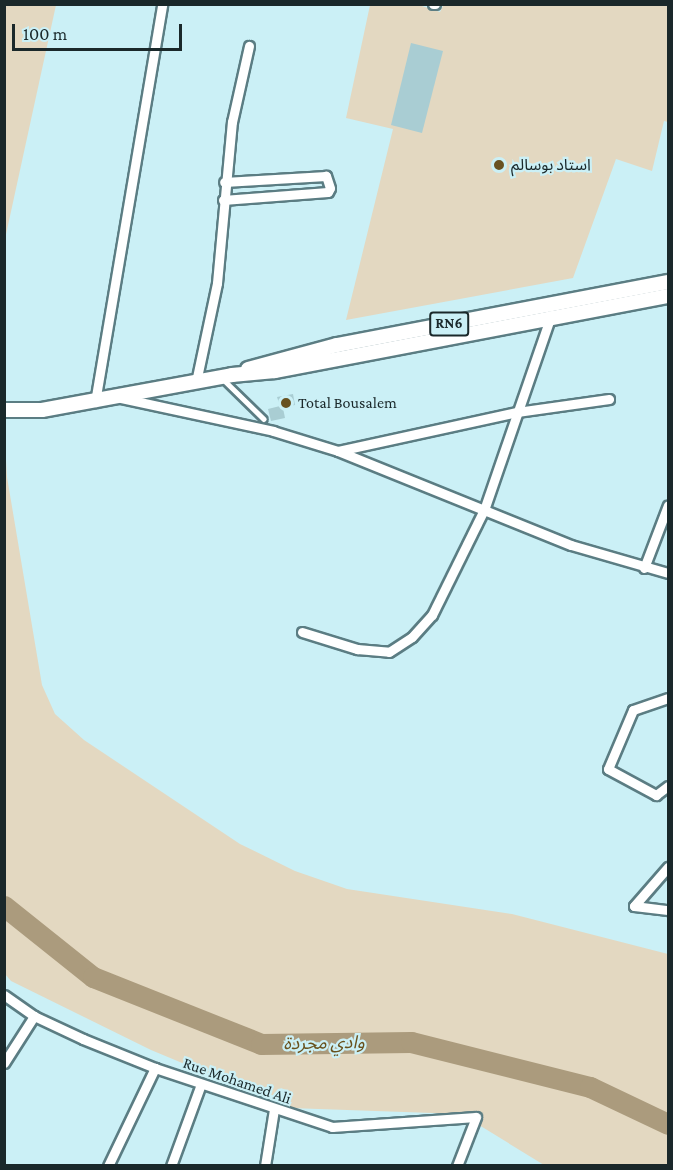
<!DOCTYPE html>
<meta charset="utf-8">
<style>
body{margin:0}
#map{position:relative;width:673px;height:1170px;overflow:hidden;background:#cbf0f6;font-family:"Crimson Pro","Noto Sans Arabic",serif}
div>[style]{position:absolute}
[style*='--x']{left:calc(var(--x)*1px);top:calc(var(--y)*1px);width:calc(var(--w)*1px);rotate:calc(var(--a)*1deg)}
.green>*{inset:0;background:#e3d8c1}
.river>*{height:21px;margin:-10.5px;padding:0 10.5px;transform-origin:10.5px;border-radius:10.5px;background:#ab9b7d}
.building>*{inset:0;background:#a9cdd3}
.roads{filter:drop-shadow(2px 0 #5b7d83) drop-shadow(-2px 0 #5b7d83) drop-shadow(0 2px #5b7d83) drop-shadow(0 -2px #5b7d83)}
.service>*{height:4.5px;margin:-2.25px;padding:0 2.25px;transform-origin:2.25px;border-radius:2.25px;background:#fff}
.minor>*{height:9px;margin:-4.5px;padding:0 4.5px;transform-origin:4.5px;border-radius:4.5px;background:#fff}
.primary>*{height:14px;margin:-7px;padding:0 7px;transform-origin:7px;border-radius:7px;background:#fff}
.dots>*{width:16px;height:16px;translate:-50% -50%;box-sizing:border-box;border:3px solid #cbf0f6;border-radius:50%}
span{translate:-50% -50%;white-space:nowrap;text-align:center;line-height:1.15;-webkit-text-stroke:4.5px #cbf0f6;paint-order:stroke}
.shield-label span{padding:2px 4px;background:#cbf0f6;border:2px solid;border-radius:4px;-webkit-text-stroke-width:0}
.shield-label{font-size:15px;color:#1a282a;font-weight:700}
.poi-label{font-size:16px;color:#1a282a}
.left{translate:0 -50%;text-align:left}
.street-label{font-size:16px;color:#1a282a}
.water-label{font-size:18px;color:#69511d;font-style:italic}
.frame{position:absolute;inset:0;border:6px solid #1a282a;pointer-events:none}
.scale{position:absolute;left:12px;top:24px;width:170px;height:27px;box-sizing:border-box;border:3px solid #1a282a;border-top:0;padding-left:8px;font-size:18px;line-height:21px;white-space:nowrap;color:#1a282a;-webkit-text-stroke:4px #cbf0f6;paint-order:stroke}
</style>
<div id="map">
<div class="green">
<div style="clip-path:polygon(5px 4px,56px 5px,5px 239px,4px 5px)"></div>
<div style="clip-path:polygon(444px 4px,668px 5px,668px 122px,664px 121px,652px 171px,616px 159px,573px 278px,346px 320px,393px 129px,346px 118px,370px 5px,419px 5px,440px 12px)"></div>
<div style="clip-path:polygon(4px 427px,7px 477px,42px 685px,55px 714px,84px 740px,240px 844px,295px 871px,347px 889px,512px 914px,668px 954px,668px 1165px,544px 1165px,461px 1114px,290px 1108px,151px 1050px,11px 981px,5px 974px)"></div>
</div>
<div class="river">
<div style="--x:4;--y:906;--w:114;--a:38.6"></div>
<div style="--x:93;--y:977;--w:181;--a:21.7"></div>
<div style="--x:261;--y:1044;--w:150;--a:-0.8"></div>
<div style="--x:411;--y:1042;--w:185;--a:14.1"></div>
<div style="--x:590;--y:1087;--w:86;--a:25.4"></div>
</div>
<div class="building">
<div style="clip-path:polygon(411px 43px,443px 51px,422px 133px,391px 125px)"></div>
<div style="clip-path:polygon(293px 394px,295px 405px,283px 408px,285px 418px,271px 421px,268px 409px,280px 406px,277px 397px)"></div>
</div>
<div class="roads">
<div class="service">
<div style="--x:223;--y:379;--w:57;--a:44.3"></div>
</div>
<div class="minor">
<div style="--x:433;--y:4;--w:2;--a:0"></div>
<div style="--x:223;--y:200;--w:105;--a:-4.4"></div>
<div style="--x:328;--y:192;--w:4;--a:-63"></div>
<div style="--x:330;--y:188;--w:13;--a:-108"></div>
<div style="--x:326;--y:176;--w:102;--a:176.6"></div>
<div style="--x:196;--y:382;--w:101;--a:-78"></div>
<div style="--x:217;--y:283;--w:162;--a:-84.7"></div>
<div style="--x:232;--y:122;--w:78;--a:-77.4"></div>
<div style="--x:121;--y:398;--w:156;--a:12.2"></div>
<div style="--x:273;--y:431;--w:68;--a:17.1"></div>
<div style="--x:338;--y:451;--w:251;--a:22"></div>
<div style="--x:571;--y:545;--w:101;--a:16.1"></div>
<div style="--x:95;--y:402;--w:404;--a:-80.4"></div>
<div style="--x:338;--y:451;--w:183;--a:-12.3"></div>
<div style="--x:517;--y:412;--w:93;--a:-8"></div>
<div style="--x:644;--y:568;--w:67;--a:-69.1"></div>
<div style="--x:302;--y:632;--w:58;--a:17.2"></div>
<div style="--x:357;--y:649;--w:32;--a:5"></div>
<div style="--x:389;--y:652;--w:27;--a:-33"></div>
<div style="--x:412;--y:637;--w:30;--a:-48"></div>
<div style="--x:432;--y:615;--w:117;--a:-63.7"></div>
<div style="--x:484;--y:510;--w:206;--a:-71"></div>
<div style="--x:668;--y:698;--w:37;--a:161"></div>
<div style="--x:633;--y:710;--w:64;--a:113"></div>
<div style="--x:608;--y:769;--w:55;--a:28.4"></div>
<div style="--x:656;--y:795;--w:15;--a:-37"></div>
<div style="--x:634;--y:906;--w:52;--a:-48.9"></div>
<div style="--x:634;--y:906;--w:34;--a:7"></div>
<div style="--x:4;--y:995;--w:37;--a:35"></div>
<div style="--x:34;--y:1016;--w:54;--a:25.1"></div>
<div style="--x:83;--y:1039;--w:78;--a:21.9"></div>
<div style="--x:155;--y:1068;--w:187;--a:18.4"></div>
<div style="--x:332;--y:1127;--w:144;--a:-4"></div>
<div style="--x:476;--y:1117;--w:53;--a:111.2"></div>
<div style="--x:4;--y:1063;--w:56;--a:-57.4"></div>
<div style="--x:108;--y:1166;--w:109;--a:-64.4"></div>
<div style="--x:171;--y:1166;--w:87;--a:-69.9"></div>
<div style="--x:265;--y:1166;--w:58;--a:-81"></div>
</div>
<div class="primary">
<div style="--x:248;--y:369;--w:92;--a:-15.1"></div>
<div style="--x:337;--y:345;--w:337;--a:-10.8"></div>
<div style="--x:4;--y:410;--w:38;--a:0"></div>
<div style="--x:42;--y:410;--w:193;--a:-10.4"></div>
<div style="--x:232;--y:375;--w:43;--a:-5.3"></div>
<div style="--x:275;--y:371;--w:400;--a:-10.8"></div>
</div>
</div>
<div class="dots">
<div style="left:499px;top:165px;background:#685221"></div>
<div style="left:286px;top:403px;background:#685221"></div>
</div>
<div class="shield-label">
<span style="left:449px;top:324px">RN6</span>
</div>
<div class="poi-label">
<span class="left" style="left:511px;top:165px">استاد بوسالم</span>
<span class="left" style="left:298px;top:403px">Total Bousalem</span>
</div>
<div class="street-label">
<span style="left:237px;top:1081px;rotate:19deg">Rue Mohamed Ali</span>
</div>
<div class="water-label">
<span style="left:324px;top:1043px;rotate:-1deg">وادي مجردة</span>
</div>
<div class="frame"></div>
<div class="scale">100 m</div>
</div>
